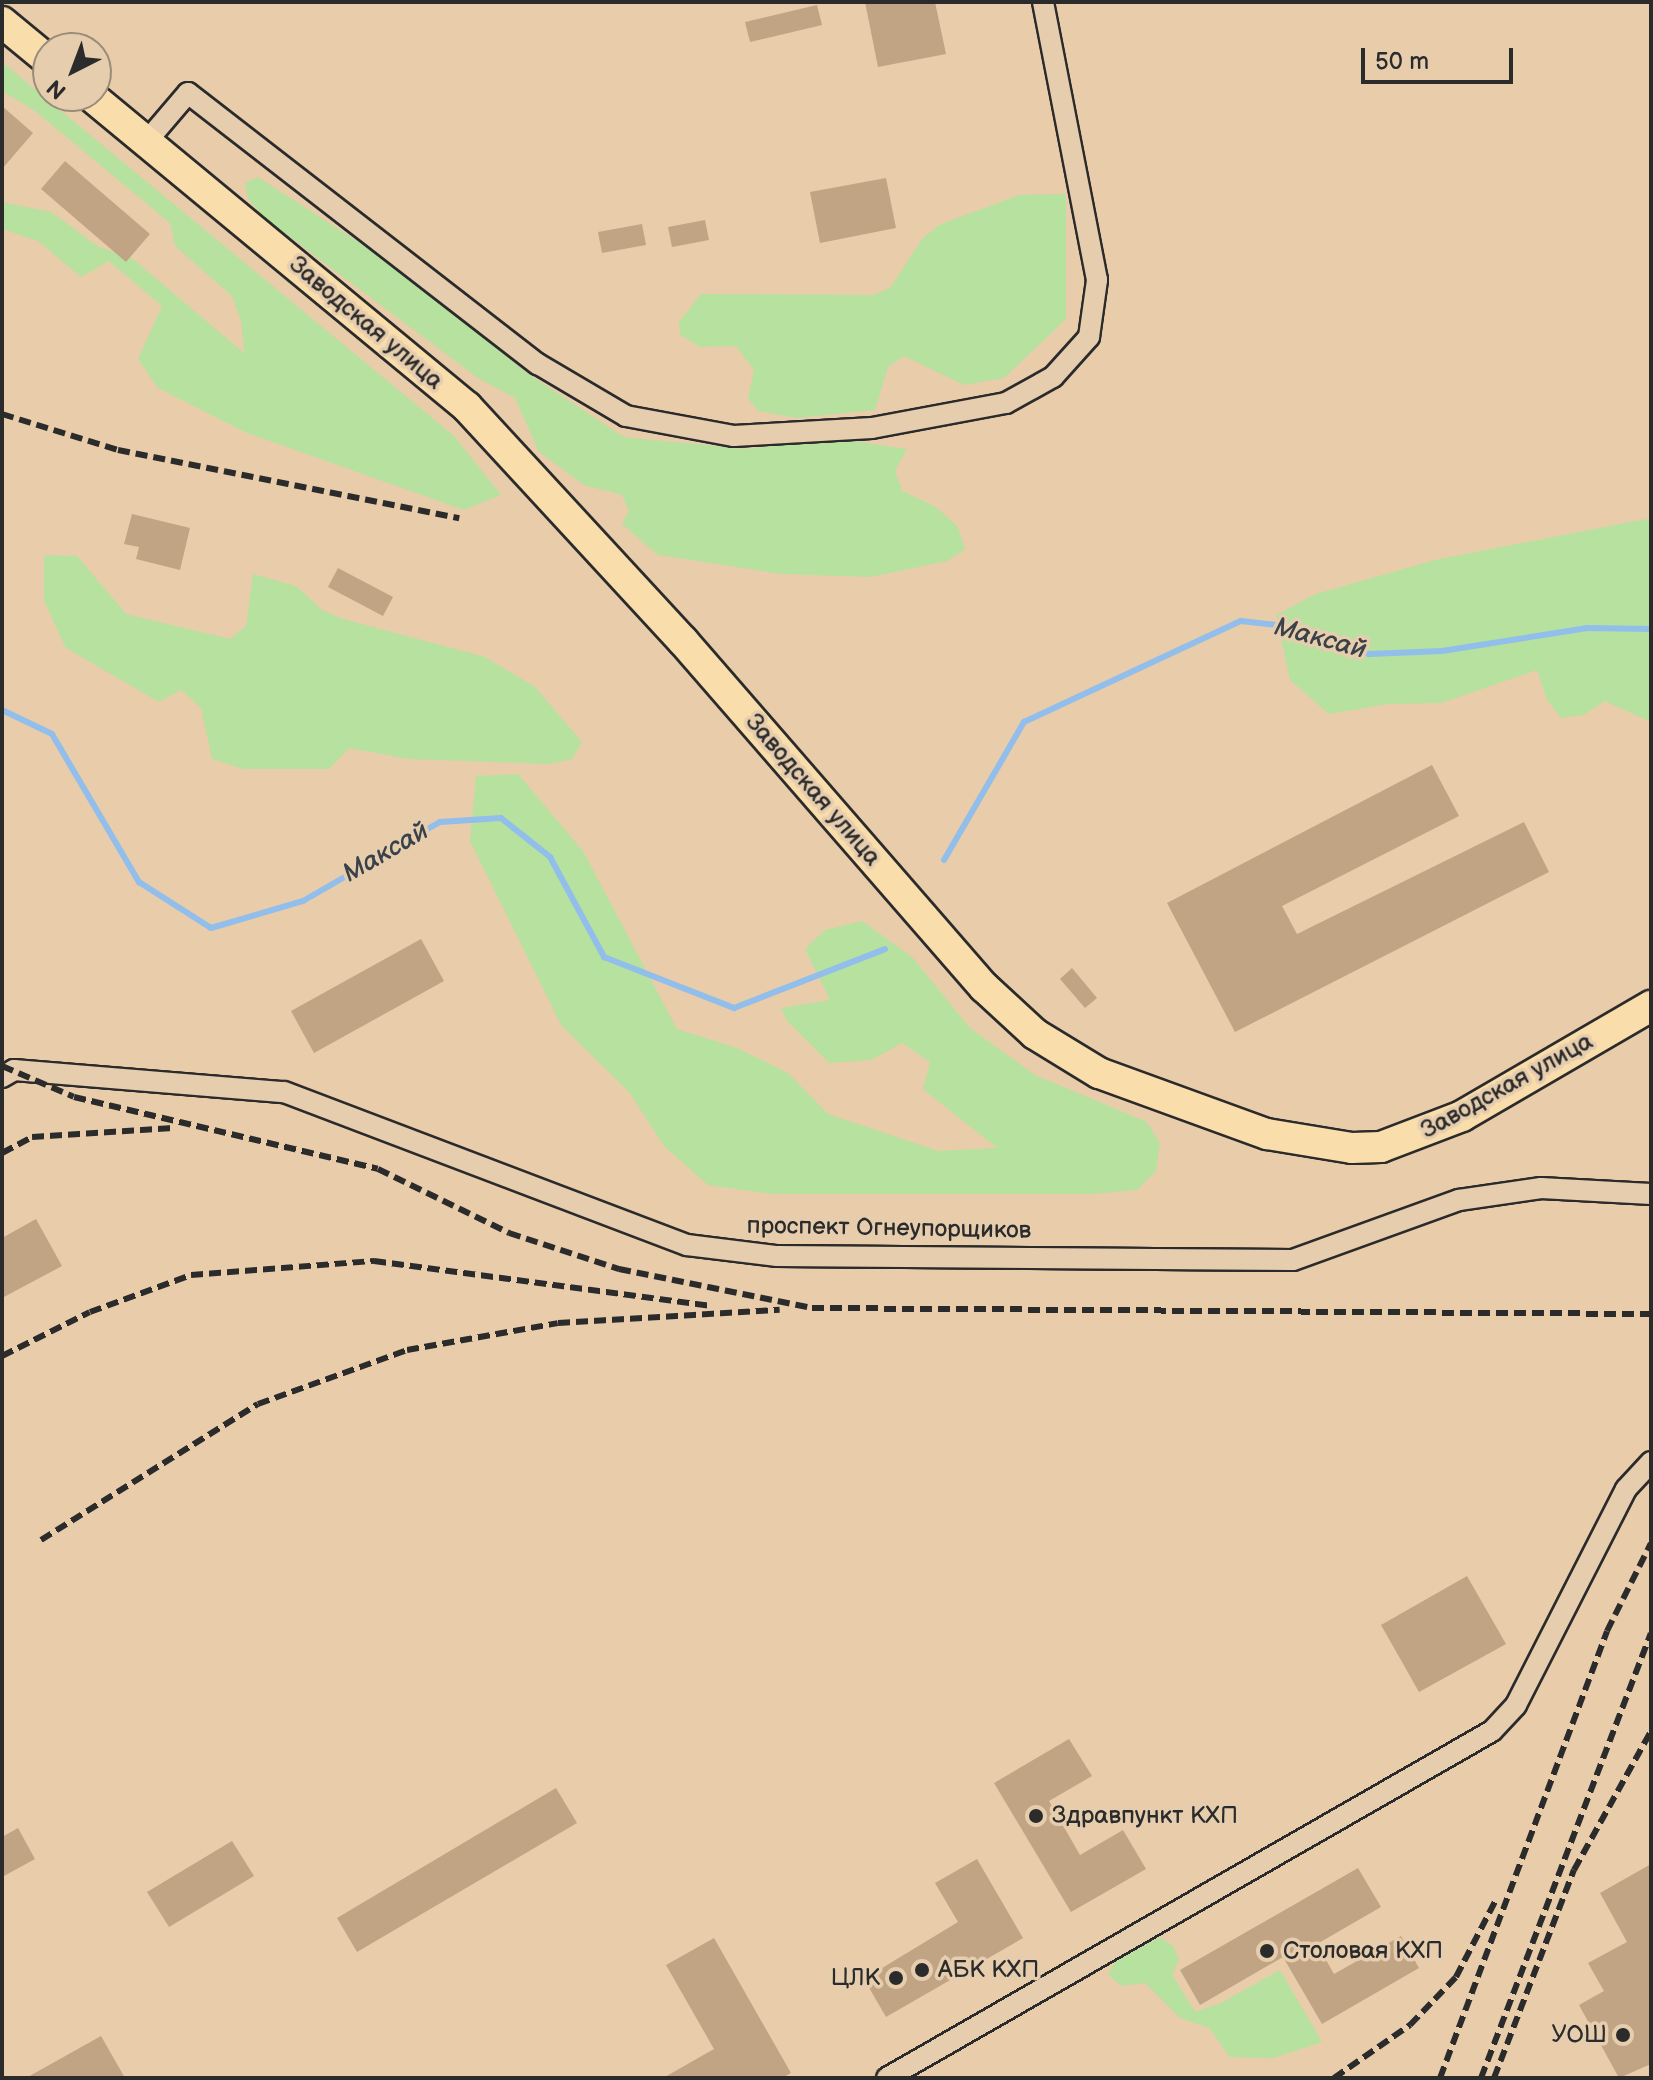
<!DOCTYPE html>
<meta charset="utf-8">
<style>
body{margin:0}
#map{position:relative;width:1653px;height:2080px;overflow:hidden;background:#e9ccaa;font-family:"Balsamiq Sans",sans-serif}
div>[style]{position:absolute}
[style*='--x']{left:calc(var(--x)*1px);top:calc(var(--y)*1px);width:calc(var(--w)*1px);rotate:calc(var(--a)*1deg)}
.green>*{inset:0;background:#b6e19f}
.stream>*{height:6px;margin:-3px;padding:0 3px;transform-origin:3px;border-radius:3px;background:#91beeb}
.building>*{inset:0;background:#c1a484}
.roads{filter:drop-shadow(2px 0 #2b2b2b) drop-shadow(-2px 0 #2b2b2b) drop-shadow(0 2px #2b2b2b) drop-shadow(0 -2px #2b2b2b)}
.minor>*{height:20px;margin:-10px;padding:0 10px;transform-origin:10px;border-radius:10px;background:#e6cdae}
.primary>*{height:30px;margin:-15px;padding:0 15px;transform-origin:15px;border-radius:15px;background:#f9ddab}
.rail>*{height:6px;margin-top:-3px;transform-origin:0;background:repeating-linear-gradient(90deg,#2b2b2b 0 12px,transparent 0 18px)}
.dots>*{width:22px;height:22px;translate:-50% -50%;box-sizing:border-box;border:4px solid #e6cdae;border-radius:50%}
span{translate:-50% -50%;white-space:nowrap;text-align:center;line-height:1.15;-webkit-text-stroke:7px #e6cdae;paint-order:stroke}
.street-label{font-size:24px;color:#2b2b2b}
.poi-label{font-size:24px;color:#2b2b2b}
.left{translate:0 -50%;text-align:left}
.right{translate:-100% -50%;text-align:right}
.water-label{font-size:26px;color:#3a4148;font-style:italic}
.frame{position:absolute;inset:0;border:4px solid #2b2b2b;pointer-events:none}
.north{position:absolute;left:32px;top:32px;width:80px;height:80px;box-sizing:border-box;background:#e6cdae;border:2px solid #9b8c7a;border-radius:50%;rotate:222deg;font-size:22px;font-weight:700;line-height:32px;text-align:center;color:#2b2b2b}
.north::after{content:'';display:block;margin:auto;width:28px;height:36px;background:#2b2b2b;clip-path:polygon(50% 0,100% 100%,50% 72%,0 100%)}
.scale{position:absolute;left:1361px;top:48px;width:152px;height:36px;box-sizing:border-box;border:4px solid #2b2b2b;border-top:0;padding-left:10px;font-size:24px;line-height:28px;white-space:nowrap;color:#2b2b2b;-webkit-text-stroke:6px #e6cdae;paint-order:stroke}
</style>
<div id="map">
<div class="green">
<div style="clip-path:polygon(2px 62px,454px 436px,501px 495px,464px 510px,245px 432px,158px 388px,138px 359px,162px 306px,109px 261px,81px 277px,38px 241px,2px 229px,2px 202px,51px 212px,99px 247px,133px 259px,244px 353px,241px 321px,232px 296px,175px 246px,170px 223px,35px 111px,2px 91px)"></div>
<div style="clip-path:polygon(258px 177px,411px 276px,524px 371px,624px 437px,745px 449px,840px 439px,907px 449px,895px 470px,902px 491px,936px 507px,958px 527px,965px 549px,947px 561px,870px 577px,781px 574px,658px 555px,622px 524px,629px 511px,622px 495px,584px 485px,539px 452px,515px 398px,478px 378px,266px 219px,248px 199px,245px 183px)"></div>
<div style="clip-path:polygon(1066px 194px,1066px 319px,1004px 378px,964px 385px,904px 356px,888px 367px,875px 410px,796px 418px,758px 411px,748px 398px,754px 370px,736px 346px,700px 347px,680px 335px,679px 322px,701px 294px,873px 295px,890px 288px,922px 239px,939px 225px,1019px 195px)"></div>
<div style="clip-path:polygon(1646px 519px,1651px 522px,1651px 722px,1605px 701px,1583px 715px,1561px 718px,1547px 700px,1537px 670px,1441px 703px,1388px 704px,1329px 714px,1290px 680px,1276px 615px,1316px 594px,1435px 560px)"></div>
<div style="clip-path:polygon(44px 555px,77px 556px,126px 614px,230px 639px,246px 626px,253px 574px,296px 586px,322px 610px,343px 619px,485px 657px,535px 687px,582px 742px,572px 759px,550px 764px,408px 759px,349px 748px,329px 769px,243px 769px,212px 759px,201px 708px,181px 690px,159px 702px,66px 648px,44px 601px)"></div>
<div style="clip-path:polygon(518px 774px,583px 851px,677px 1029px,737px 1048px,788px 1073px,828px 1114px,938px 1151px,997px 1148px,923px 1089px,930px 1062px,902px 1043px,871px 1060px,829px 1063px,787px 1021px,781px 1008px,830px 1000px,805px 949px,825px 930px,862px 921px,912px 957px,970px 1028px,1035px 1075px,1147px 1122px,1160px 1143px,1156px 1171px,1137px 1190px,1092px 1194px,772px 1194px,708px 1185px,664px 1146px,629px 1092px,561px 1025px,470px 841px,476px 776px)"></div>
<div style="clip-path:polygon(1160px 1937px,1174px 1947px,1179px 1960px,1172px 1974px,1195px 2012px,1221px 2003px,1280px 1970px,1322px 2042px,1274px 2058px,1230px 2057px,1209px 2028px,1180px 2018px,1145px 1983px,1121px 1986px,1108px 1974px,1115px 1962px)"></div>
</div>
<div class="stream">
<div style="--x:2;--y:710;--w:55;--a:25.6"></div>
<div style="--x:52;--y:734;--w:172;--a:59.6"></div>
<div style="--x:139;--y:882;--w:85;--a:32.6"></div>
<div style="--x:211;--y:928;--w:96;--a:-16.4"></div>
<div style="--x:303;--y:901;--w:158;--a:-30"></div>
<div style="--x:440;--y:822;--w:61;--a:-3.8"></div>
<div style="--x:501;--y:818;--w:63;--a:38.5"></div>
<div style="--x:550;--y:857;--w:114;--a:61.6"></div>
<div style="--x:604;--y:957;--w:140;--a:21.4"></div>
<div style="--x:734;--y:1008;--w:162;--a:-21.3"></div>
<div style="--x:944;--y:860;--w:160;--a:-59.9"></div>
<div style="--x:1024;--y:722;--w:239;--a:-25"></div>
<div style="--x:1241;--y:621;--w:61;--a:6.5"></div>
<div style="--x:1302;--y:628;--w:72;--a:21.2"></div>
<div style="--x:1369;--y:654;--w:73;--a:-2.4"></div>
<div style="--x:1442;--y:651;--w:147;--a:-9"></div>
<div style="--x:1587;--y:628;--w:64;--a:0.9"></div>
</div>
<div class="building">
<div style="clip-path:polygon(865px 2px,935px 2px,946px 54px,878px 67px)"></div>
<div style="clip-path:polygon(817px 5px,822px 25px,750px 42px,745px 22px)"></div>
<div style="clip-path:polygon(2px 106px,33px 133px,2px 169px)"></div>
<div style="clip-path:polygon(65px 161px,150px 234px,126px 262px,41px 189px)"></div>
<div style="clip-path:polygon(886px 178px,896px 228px,820px 243px,810px 192px)"></div>
<div style="clip-path:polygon(705px 220px,709px 240px,672px 247px,668px 227px)"></div>
<div style="clip-path:polygon(642px 224px,646px 245px,602px 253px,598px 232px)"></div>
<div style="clip-path:polygon(132px 514px,190px 528px,180px 570px,136px 559px,139px 547px,124px 544px)"></div>
<div style="clip-path:polygon(338px 568px,393px 597px,383px 616px,328px 587px)"></div>
<div style="clip-path:polygon(1432px 765px,1459px 816px,1282px 906px,1297px 934px,1524px 822px,1549px 872px,1235px 1032px,1167px 903px)"></div>
<div style="clip-path:polygon(421px 939px,444px 981px,314px 1053px,291px 1011px)"></div>
<div style="clip-path:polygon(1072px 968px,1097px 998px,1085px 1008px,1060px 979px)"></div>
<div style="clip-path:polygon(36px 1219px,62px 1266px,2px 1298px,2px 1238px)"></div>
<div style="clip-path:polygon(1467px 1576px,1506px 1644px,1419px 1692px,1381px 1625px)"></div>
<div style="clip-path:polygon(1069px 1739px,1092px 1776px,1049px 1801px,1080px 1855px,1123px 1830px,1146px 1869px,1071px 1912px,994px 1783px)"></div>
<div style="clip-path:polygon(556px 1788px,577px 1823px,357px 1952px,337px 1918px)"></div>
<div style="clip-path:polygon(18px 1828px,35px 1859px,2px 1877px,2px 1837px)"></div>
<div style="clip-path:polygon(232px 1841px,254px 1876px,169px 1927px,147px 1892px)"></div>
<div style="clip-path:polygon(977px 1859px,1023px 1938px,886px 2017px,864px 1979px,958px 1922px,935px 1883px)"></div>
<div style="clip-path:polygon(1651px 1864px,1651px 2064px,1619px 2078px,1579px 2005px,1604px 1991px,1588px 1963px,1627px 1942px,1600px 1893px)"></div>
<div style="clip-path:polygon(1358px 1868px,1381px 1907px,1317px 1944px,1334px 1974px,1401px 1936px,1419px 1968px,1322px 2024px,1283px 1957px,1200px 2005px,1180px 1970px)"></div>
<div style="clip-path:polygon(714px 1938px,791px 2073px,782px 2078px,663px 2078px,714px 2049px,666px 1965px)"></div>
<div style="clip-path:polygon(101px 2036px,125px 2078px,26px 2078px)"></div>
</div>
<div class="roads">
<div class="minor">
<div style="--x:147;--y:141;--w:63;--a:-49.5"></div>
<div style="--x:188;--y:93;--w:443;--a:37.8"></div>
<div style="--x:538;--y:364;--w:102;--a:30.6"></div>
<div style="--x:626;--y:416;--w:110;--a:10.5"></div>
<div style="--x:734;--y:436;--w:138;--a:-3.3"></div>
<div style="--x:872;--y:428;--w:136;--a:-10.6"></div>
<div style="--x:1006;--y:403;--w:54;--a:-29"></div>
<div style="--x:1053;--y:377;--w:54;--a:-48"></div>
<div style="--x:1089;--y:337;--w:58;--a:-82"></div>
<div style="--x:1097;--y:280;--w:283;--a:-101"></div>
<div style="--x:2;--y:1077;--w:14;--a:-30"></div>
<div style="--x:14;--y:1070;--w:271;--a:4.7"></div>
<div style="--x:284;--y:1092;--w:431;--a:20.8"></div>
<div style="--x:687;--y:1245;--w:91;--a:7"></div>
<div style="--x:777;--y:1256;--w:516;--a:0.44"></div>
<div style="--x:1293;--y:1260;--w:177;--a:-19.9"></div>
<div style="--x:1459;--y:1200;--w:83;--a:-8.3"></div>
<div style="--x:1541;--y:1188;--w:110;--a:3.1"></div>
<div style="--x:887;--y:2078;--w:697;--a:-29.84"></div>
<div style="--x:1492;--y:1731;--w:35;--a:-47"></div>
<div style="--x:1516;--y:1705;--w:242;--a:-63"></div>
<div style="--x:1626;--y:1489;--w:37;--a:-47"></div>
</div>
<div class="primary">
<div style="--x:2;--y:22;--w:60;--a:39.6"></div>
<div style="--x:91;--y:96;--w:488;--a:39.6"></div>
<div style="--x:467;--y:407;--w:318;--a:47.3"></div>
<div style="--x:683;--y:641;--w:459;--a:49"></div>
<div style="--x:984;--y:987;--w:69;--a:42.7"></div>
<div style="--x:1035;--y:1034;--w:75;--a:31.4"></div>
<div style="--x:1099;--y:1073;--w:179;--a:20"></div>
<div style="--x:1267;--y:1134;--w:86;--a:9.4"></div>
<div style="--x:1352;--y:1148;--w:29;--a:-2"></div>
<div style="--x:1381;--y:1147;--w:87;--a:-20.9"></div>
<div style="--x:1462;--y:1116;--w:219;--a:-30.2"></div>
</div>
</div>
<div class="rail">
<div style="--x:2;--y:414;--w:121;--a:17.2"></div>
<div style="--x:118;--y:450;--w:348;--a:11.3"></div>
<div style="--x:2;--y:1066;--w:78;--a:23.3"></div>
<div style="--x:74;--y:1097;--w:312;--a:13.3"></div>
<div style="--x:378;--y:1169;--w:146;--a:26"></div>
<div style="--x:509;--y:1233;--w:116;--a:18.1"></div>
<div style="--x:619;--y:1269;--w:197;--a:11.4"></div>
<div style="--x:812;--y:1308;--w:839;--a:0.41"></div>
<div style="--x:2;--y:1153;--w:34;--a:-28"></div>
<div style="--x:32;--y:1137;--w:141;--a:-3.7"></div>
<div style="--x:2;--y:1356;--w:98;--a:-26.6"></div>
<div style="--x:90;--y:1312;--w:108;--a:-20.1"></div>
<div style="--x:191;--y:1275;--w:184;--a:-4.4"></div>
<div style="--x:374;--y:1261;--w:339;--a:7.6"></div>
<div style="--x:41;--y:1540;--w:256;--a:-32.1"></div>
<div style="--x:258;--y:1404;--w:158;--a:-19.9"></div>
<div style="--x:407;--y:1350;--w:153;--a:-10.1"></div>
<div style="--x:558;--y:1323;--w:222;--a:-3.4"></div>
<div style="--x:1334;--y:2078;--w:93;--a:-34.9"></div>
<div style="--x:1410;--y:2025;--w:66;--a:-46.2"></div>
<div style="--x:1456;--y:1977;--w:89;--a:-62.6"></div>
<div style="--x:1440;--y:2078;--w:477;--a:-69.5"></div>
<div style="--x:1607;--y:1631;--w:98;--a:-63.4"></div>
<div style="--x:1481;--y:2078;--w:476;--a:-69.1"></div>
<div style="--x:1494;--y:2078;--w:223;--a:-69"></div>
<div style="--x:1574;--y:1870;--w:159;--a:-61"></div>
</div>
<div class="dots">
<div style="left:1036px;top:1816px;background:#2b2b2b"></div>
<div style="left:1267px;top:1951px;background:#2b2b2b"></div>
<div style="left:922px;top:1970px;background:#2b2b2b"></div>
<div style="left:896px;top:1978px;background:#2b2b2b"></div>
<div style="left:1623px;top:2035px;background:#2b2b2b"></div>
</div>
<div class="street-label">
<span style="left:366px;top:323px;rotate:40deg">Заводская улица</span>
<span style="left:813px;top:790px;rotate:49deg">Заводская улица</span>
<span style="left:1507px;top:1086px;rotate:-29deg">Заводская улица</span>
<span style="left:889px;top:1228px;rotate:1deg">проспект Огнеупорщиков</span>
</div>
<div class="poi-label">
<span class="left" style="left:1052px;top:1816px">Здравпункт КХП</span>
<span class="left" style="left:1283px;top:1951px">Столовая КХП</span>
<span class="left" style="left:938px;top:1970px">АБК КХП</span>
<span class="right" style="left:880px;top:1978px">ЦЛК</span>
<span class="right" style="left:1607px;top:2035px">УОШ</span>
</div>
<div class="water-label">
<span style="left:1320px;top:639px;rotate:15deg">Максай</span>
<span style="left:386px;top:853px;rotate:-30deg">Максай</span>
</div>
<div class="frame"></div>
<div class="north">N</div>
<div class="scale">50 m</div>
</div>
